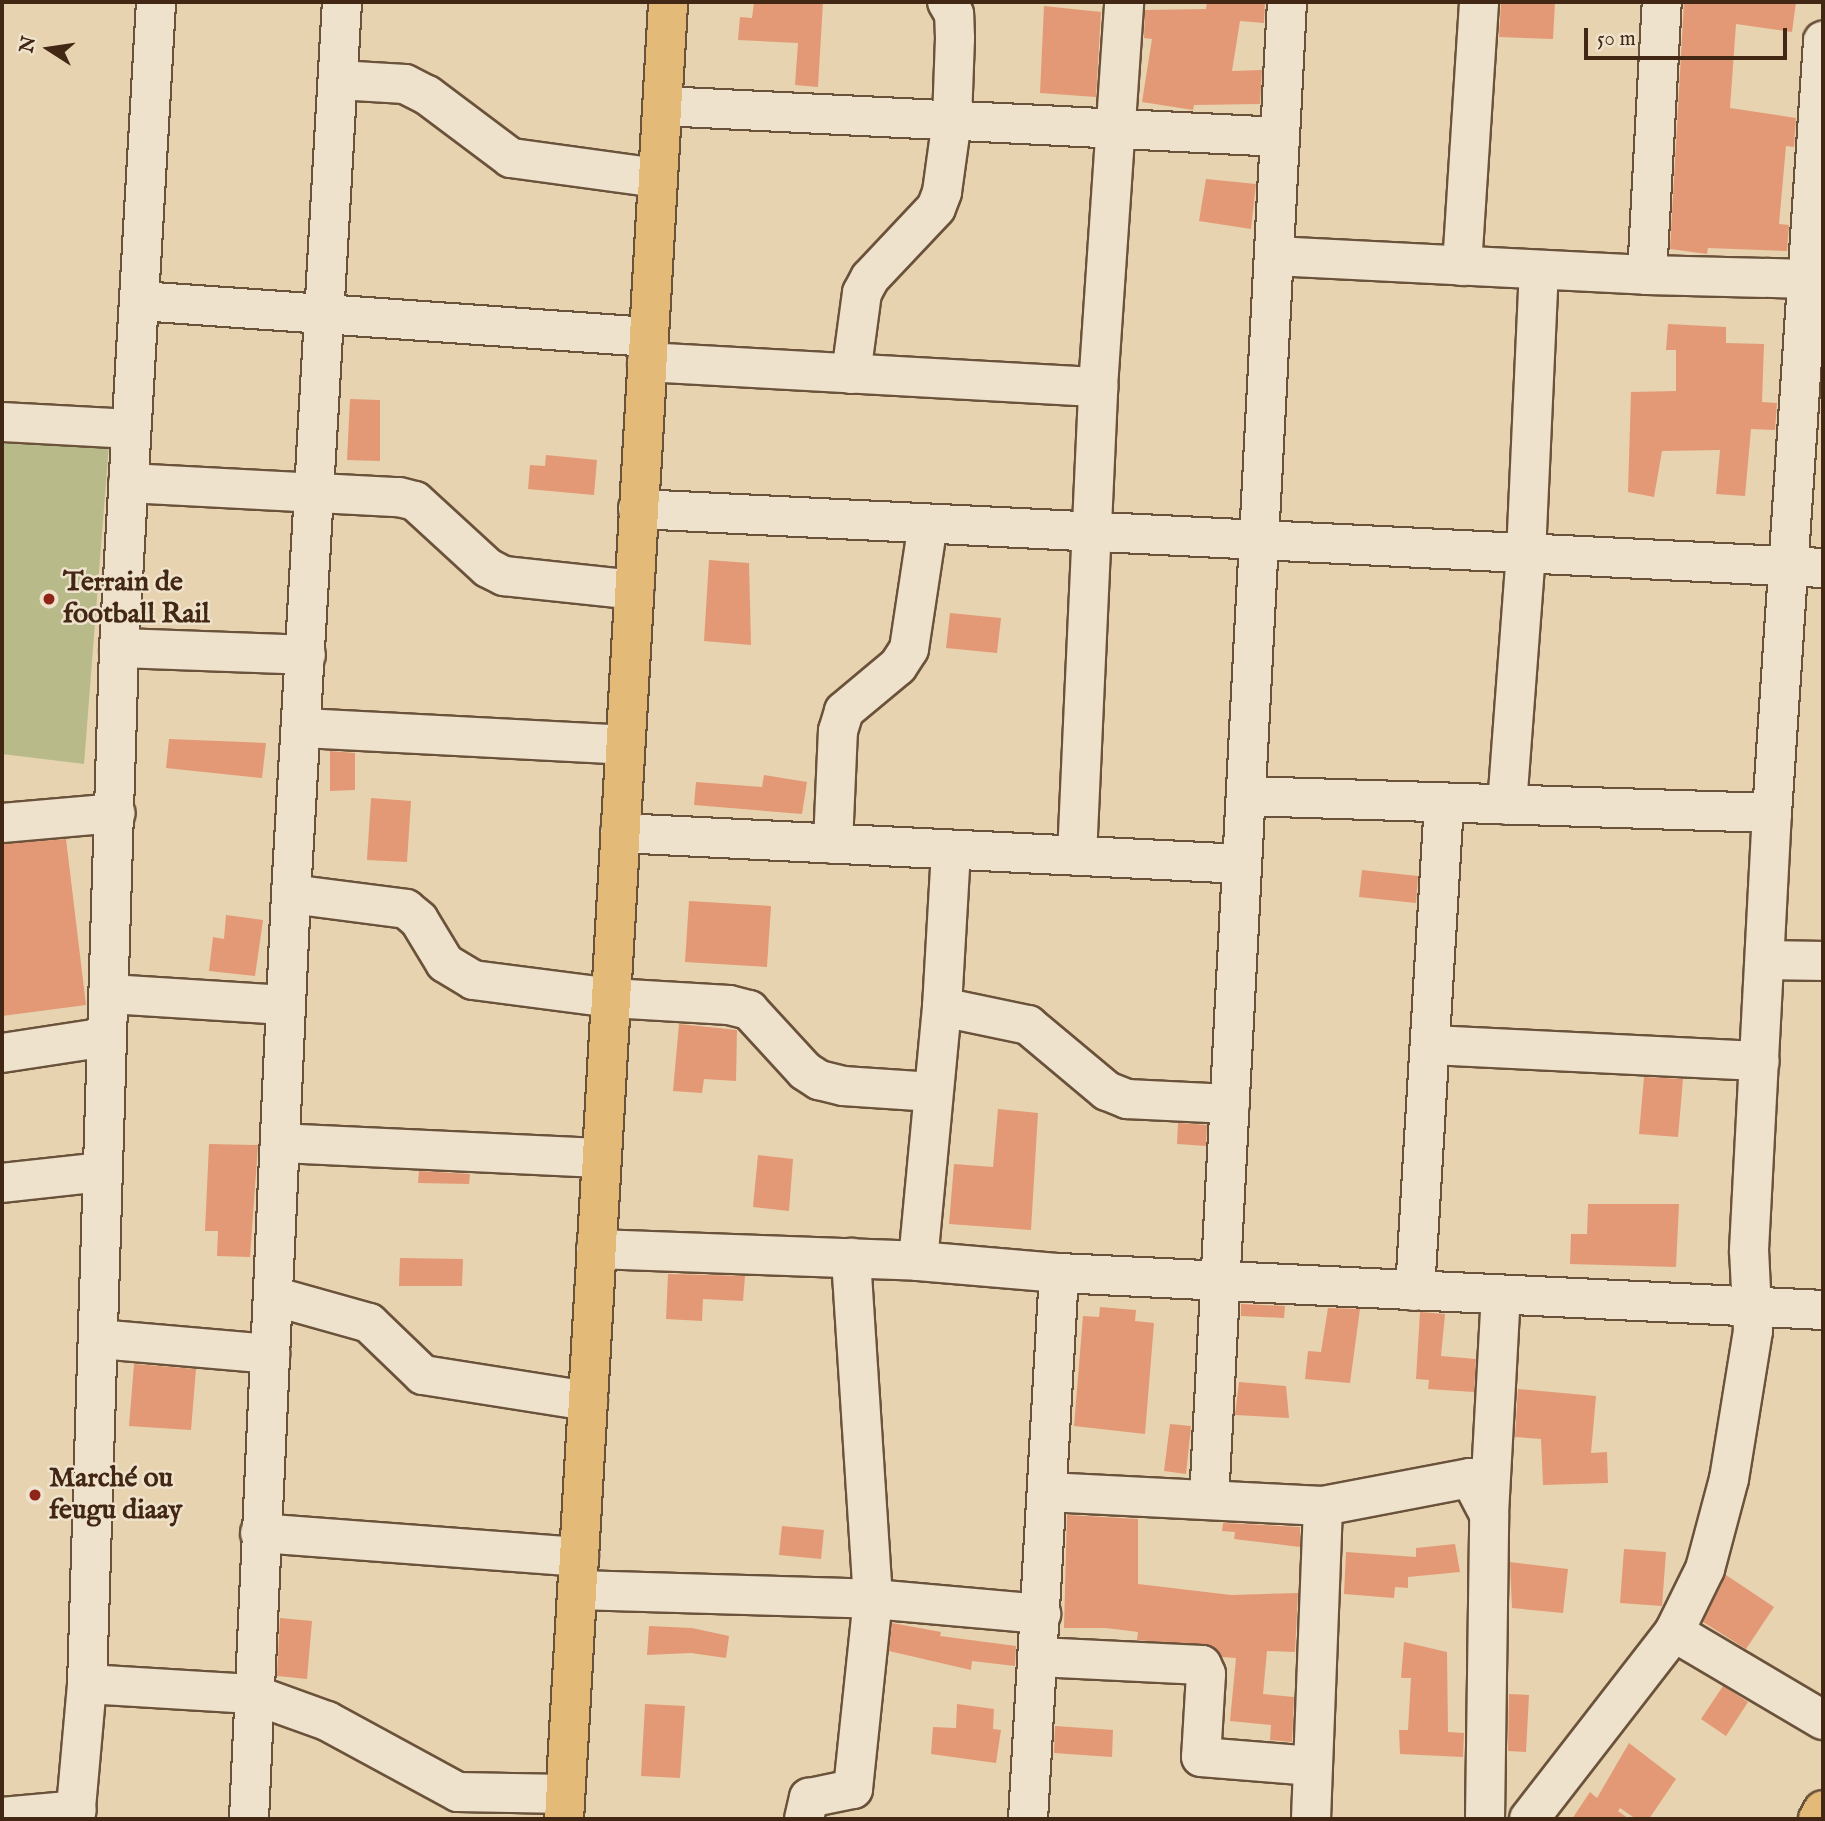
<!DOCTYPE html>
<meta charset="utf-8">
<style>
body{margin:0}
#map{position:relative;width:1825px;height:1821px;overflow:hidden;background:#e7d3b0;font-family:"IM FELL English",serif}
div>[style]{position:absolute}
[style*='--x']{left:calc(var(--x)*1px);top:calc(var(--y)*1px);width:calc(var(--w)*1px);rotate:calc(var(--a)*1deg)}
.green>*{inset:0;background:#b8bb89}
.building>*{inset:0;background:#e39975}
.roads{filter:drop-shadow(2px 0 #6b523b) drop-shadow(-2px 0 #6b523b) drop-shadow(0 2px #6b523b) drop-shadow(0 -2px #6b523b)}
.minor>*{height:38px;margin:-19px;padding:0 19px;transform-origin:19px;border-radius:19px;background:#efe2cc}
.major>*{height:38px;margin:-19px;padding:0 19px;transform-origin:19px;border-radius:19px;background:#e4ba78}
.highway>*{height:38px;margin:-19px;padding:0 19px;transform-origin:19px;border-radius:19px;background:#e4ba78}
.dots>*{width:19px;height:19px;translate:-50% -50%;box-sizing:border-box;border:4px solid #efe2cc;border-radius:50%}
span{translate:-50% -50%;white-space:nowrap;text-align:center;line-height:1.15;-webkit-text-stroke:5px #efe2cc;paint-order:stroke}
.poi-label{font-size:28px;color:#422714;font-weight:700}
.left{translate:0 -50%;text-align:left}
.frame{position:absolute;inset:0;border:4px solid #422714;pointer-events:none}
.north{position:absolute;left:14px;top:14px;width:70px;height:70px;-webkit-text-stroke:5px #efe2cc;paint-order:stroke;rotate:282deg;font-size:19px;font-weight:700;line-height:28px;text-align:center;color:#422714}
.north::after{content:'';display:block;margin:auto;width:24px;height:32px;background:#422714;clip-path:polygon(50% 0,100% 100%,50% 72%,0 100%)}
.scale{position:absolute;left:1584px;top:28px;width:203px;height:32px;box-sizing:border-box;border:4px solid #422714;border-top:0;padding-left:9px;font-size:21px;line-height:24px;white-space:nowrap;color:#422714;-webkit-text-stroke:5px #efe2cc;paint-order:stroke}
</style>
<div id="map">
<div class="green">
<div style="clip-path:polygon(2px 438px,109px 444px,84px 764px,2px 754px)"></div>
</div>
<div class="building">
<div style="clip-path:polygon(754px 2px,823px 2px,818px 87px,795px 85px,798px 43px,738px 40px,740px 17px,752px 18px)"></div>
<div style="clip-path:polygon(1207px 2px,1265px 2px,1264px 23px,1240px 21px,1232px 71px,1262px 70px,1260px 104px,1194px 105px,1193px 110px,1142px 102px,1152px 39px,1144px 38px,1145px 10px,1206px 9px)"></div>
<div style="clip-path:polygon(1501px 2px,1555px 2px,1553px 39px,1499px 37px)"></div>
<div style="clip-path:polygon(1684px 2px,1796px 2px,1792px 32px,1736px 24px,1730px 108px,1796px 118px,1794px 147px,1786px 146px,1779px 224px,1789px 225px,1787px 251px,1708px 248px,1707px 254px,1670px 249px)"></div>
<div style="clip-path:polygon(1044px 6px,1101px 12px,1096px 97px,1040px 93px)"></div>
<div style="clip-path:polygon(1206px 179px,1256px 184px,1251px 229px,1199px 221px)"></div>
<div style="clip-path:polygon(1668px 324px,1726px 327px,1726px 343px,1764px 344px,1762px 402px,1777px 403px,1775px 430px,1751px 429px,1745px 496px,1716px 494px,1720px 450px,1662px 451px,1654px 497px,1628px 492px,1631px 392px,1676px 391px,1676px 350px,1666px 350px)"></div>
<div style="clip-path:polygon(350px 399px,380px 400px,380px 461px,347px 460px)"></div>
<div style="clip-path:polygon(546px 455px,597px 460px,594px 495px,528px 489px,530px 465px,545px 466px)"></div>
<div style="clip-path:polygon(709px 560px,749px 563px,751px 645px,704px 641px)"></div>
<div style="clip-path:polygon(950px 613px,1001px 618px,997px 653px,946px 648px)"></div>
<div style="clip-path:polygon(169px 739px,266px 743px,262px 778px,166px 768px)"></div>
<div style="clip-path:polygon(330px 751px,355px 753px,355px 790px,330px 791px)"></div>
<div style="clip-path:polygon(764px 775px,807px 782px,802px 814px,694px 805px,696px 782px,762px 787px)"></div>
<div style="clip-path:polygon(371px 798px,411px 801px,407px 862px,367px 860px)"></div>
<div style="clip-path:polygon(66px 839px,86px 1005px,2px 1016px,2px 844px)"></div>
<div style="clip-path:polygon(1362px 870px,1418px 876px,1416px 903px,1359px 897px)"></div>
<div style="clip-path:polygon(689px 901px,771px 906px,767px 967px,685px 962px)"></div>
<div style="clip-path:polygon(226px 915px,263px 920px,255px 976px,209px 971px,213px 937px,224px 939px)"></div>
<div style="clip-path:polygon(679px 1024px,737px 1030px,736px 1081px,704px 1079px,702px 1093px,673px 1091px)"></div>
<div style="clip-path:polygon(1644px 1077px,1683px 1079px,1678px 1137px,1639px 1134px)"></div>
<div style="clip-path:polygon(998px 1109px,1038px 1113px,1031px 1230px,949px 1224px,954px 1164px,993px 1167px)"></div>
<div style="clip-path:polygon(1178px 1123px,1207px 1125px,1206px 1146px,1177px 1144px)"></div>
<div style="clip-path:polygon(209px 1144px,258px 1145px,250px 1257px,217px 1256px,218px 1231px,205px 1231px)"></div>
<div style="clip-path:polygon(758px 1155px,793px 1159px,789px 1211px,753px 1207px)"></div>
<div style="clip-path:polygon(419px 1171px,470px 1174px,469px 1184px,418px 1183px)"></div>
<div style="clip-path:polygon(1588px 1204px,1679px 1204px,1676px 1267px,1570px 1264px,1571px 1234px,1587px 1234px)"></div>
<div style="clip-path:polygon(400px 1258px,463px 1259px,462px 1286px,399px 1286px)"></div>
<div style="clip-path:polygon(668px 1274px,745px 1276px,743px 1301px,703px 1299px,702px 1321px,666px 1319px)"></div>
<div style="clip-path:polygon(1241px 1304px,1285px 1306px,1284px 1318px,1241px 1316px)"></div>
<div style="clip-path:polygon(1100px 1307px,1136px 1310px,1135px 1321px,1154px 1323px,1145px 1434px,1074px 1426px,1083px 1316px,1099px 1317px)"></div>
<div style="clip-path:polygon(1328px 1308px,1360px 1309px,1350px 1383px,1305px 1379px,1308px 1351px,1321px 1352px)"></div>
<div style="clip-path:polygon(1420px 1312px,1445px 1314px,1441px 1356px,1476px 1359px,1474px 1392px,1428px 1389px,1429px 1380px,1416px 1379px)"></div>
<div style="clip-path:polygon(134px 1364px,196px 1369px,191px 1430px,129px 1426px)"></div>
<div style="clip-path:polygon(1239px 1382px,1286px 1386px,1289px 1418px,1235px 1415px)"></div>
<div style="clip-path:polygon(1518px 1389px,1596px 1396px,1591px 1453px,1607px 1452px,1608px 1483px,1543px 1485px,1541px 1439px,1515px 1437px)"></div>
<div style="clip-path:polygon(1170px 1424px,1191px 1426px,1186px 1474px,1164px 1471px)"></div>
<div style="clip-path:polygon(1067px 1515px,1138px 1519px,1138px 1584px,1231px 1595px,1298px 1593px,1295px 1652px,1267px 1651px,1263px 1694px,1294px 1697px,1292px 1742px,1270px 1740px,1271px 1725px,1230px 1721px,1236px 1658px,1222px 1657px,1214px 1647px,1137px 1640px,1138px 1632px,1106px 1628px,1064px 1628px)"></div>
<div style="clip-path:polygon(1223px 1523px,1300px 1527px,1300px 1547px,1234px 1539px,1235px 1532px,1222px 1531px)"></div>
<div style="clip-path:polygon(782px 1526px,824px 1530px,821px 1559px,779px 1555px)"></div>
<div style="clip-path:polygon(1455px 1544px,1460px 1572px,1408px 1577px,1408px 1588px,1395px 1587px,1394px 1598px,1344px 1594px,1346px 1552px,1416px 1557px,1416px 1548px)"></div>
<div style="clip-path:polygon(1624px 1549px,1666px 1552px,1662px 1606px,1620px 1603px)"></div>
<div style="clip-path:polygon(1510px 1562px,1568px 1569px,1563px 1613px,1512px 1608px)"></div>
<div style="clip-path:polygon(1726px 1575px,1774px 1607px,1746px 1649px,1703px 1622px)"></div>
<div style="clip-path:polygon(280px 1618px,312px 1621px,307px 1679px,277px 1676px)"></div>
<div style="clip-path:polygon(892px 1623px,941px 1632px,940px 1636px,1016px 1646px,1015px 1666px,972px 1661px,971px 1670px,889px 1651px)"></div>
<div style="clip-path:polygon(649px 1626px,692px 1628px,729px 1636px,726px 1658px,691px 1653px,647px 1655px)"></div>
<div style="clip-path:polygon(1404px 1642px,1447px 1652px,1448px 1732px,1464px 1733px,1463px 1757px,1400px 1754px,1399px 1730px,1408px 1730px,1411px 1678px,1401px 1678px)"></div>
<div style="clip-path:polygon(1723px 1686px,1748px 1702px,1726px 1736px,1701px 1719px)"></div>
<div style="clip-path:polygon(1509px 1694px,1529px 1695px,1526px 1752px,1508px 1751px)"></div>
<div style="clip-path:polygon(645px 1704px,685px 1706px,680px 1778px,641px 1776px)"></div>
<div style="clip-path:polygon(957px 1704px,994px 1709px,993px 1729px,1001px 1730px,996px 1763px,931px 1754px,933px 1727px,956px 1728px)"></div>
<div style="clip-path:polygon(1055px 1726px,1113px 1730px,1112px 1757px,1054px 1753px)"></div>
<div style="clip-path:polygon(1629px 1743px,1676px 1779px,1649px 1819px,1636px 1819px,1620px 1808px,1618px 1811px,1629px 1819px,1572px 1819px,1590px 1792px,1597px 1798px)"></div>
</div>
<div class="roads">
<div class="minor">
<div style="--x:338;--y:80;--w:67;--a:3.4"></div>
<div style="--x:405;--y:84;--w:25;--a:27"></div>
<div style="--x:427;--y:95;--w:105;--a:36.9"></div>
<div style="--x:511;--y:158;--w:147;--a:7.8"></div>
<div style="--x:662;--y:106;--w:619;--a:2.87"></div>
<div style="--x:1274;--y:256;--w:373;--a:2.9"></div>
<div style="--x:1647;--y:275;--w:159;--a:1.4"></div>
<div style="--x:1462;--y:266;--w:265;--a:-86.3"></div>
<div style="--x:1647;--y:275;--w:273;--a:-86.9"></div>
<div style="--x:140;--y:301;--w:509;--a:4.05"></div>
<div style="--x:647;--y:362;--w:452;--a:3.2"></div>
<div style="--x:851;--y:374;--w:82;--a:-82.3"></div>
<div style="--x:862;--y:293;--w:17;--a:-62"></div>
<div style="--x:870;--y:278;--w:96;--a:-46.7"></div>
<div style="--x:936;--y:208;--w:17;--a:-69"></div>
<div style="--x:942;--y:192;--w:73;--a:-82.1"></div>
<div style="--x:952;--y:120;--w:82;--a:-87.9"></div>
<div style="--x:955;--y:38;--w:24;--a:-92"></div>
<div style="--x:954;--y:14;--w:14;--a:-120"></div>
<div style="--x:2;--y:422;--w:129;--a:3.1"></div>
<div style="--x:128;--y:483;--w:271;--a:3"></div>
<div style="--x:399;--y:497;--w:16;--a:14"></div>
<div style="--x:415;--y:501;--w:99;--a:42.5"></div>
<div style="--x:488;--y:568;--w:18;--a:27"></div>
<div style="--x:504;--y:576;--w:131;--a:6.1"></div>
<div style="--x:638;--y:509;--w:1186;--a:2.85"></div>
<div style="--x:119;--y:648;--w:187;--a:2.1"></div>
<div style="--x:303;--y:728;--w:322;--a:3"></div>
<div style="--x:1246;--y:796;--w:526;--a:1.85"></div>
<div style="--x:1507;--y:805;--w:252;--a:-85.7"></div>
<div style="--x:1526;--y:554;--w:284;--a:-87.4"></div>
<div style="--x:2;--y:823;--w:114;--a:-5"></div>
<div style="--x:620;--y:833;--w:623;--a:2.85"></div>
<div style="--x:833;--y:844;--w:113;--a:-87.5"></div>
<div style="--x:838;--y:731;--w:21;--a:-73"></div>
<div style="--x:844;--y:711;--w:70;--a:-39.8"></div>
<div style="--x:898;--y:666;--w:20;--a:-57"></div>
<div style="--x:909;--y:649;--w:126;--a:-81.4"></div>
<div style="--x:1077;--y:856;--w:469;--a:-87.4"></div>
<div style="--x:1098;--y:387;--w:386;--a:-86.1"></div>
<div style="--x:291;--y:894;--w:116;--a:7.4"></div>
<div style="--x:406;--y:909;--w:17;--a:40"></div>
<div style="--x:419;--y:920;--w:50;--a:58.8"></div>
<div style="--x:445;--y:963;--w:33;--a:31"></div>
<div style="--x:473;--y:980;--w:139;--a:7.4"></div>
<div style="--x:611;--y:998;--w:118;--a:3.4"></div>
<div style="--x:729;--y:1005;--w:21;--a:14"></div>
<div style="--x:749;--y:1010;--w:83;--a:47.4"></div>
<div style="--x:805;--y:1071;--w:17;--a:33"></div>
<div style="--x:819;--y:1080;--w:25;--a:14"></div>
<div style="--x:843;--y:1086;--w:90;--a:3.8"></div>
<div style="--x:1766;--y:960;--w:57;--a:1"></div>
<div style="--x:109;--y:994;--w:177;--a:3.6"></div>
<div style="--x:942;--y:1007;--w:88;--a:11.8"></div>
<div style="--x:1028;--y:1025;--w:103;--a:39.9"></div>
<div style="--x:1107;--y:1091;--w:22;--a:22"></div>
<div style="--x:1127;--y:1099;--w:103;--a:2.8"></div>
<div style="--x:1430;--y:1045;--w:330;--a:2.8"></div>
<div style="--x:2;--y:1053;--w:105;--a:-8.7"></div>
<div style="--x:280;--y:1143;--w:322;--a:2.7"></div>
<div style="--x:2;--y:1183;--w:101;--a:-6.3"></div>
<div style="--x:596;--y:1249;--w:322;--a:2.1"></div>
<div style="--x:918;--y:1261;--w:142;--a:4.9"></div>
<div style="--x:1059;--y:1273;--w:765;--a:2.77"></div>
<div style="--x:918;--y:1261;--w:255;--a:-84.6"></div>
<div style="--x:942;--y:1007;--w:155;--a:-86.7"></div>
<div style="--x:1415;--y:1291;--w:489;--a:-86.6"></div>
<div style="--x:273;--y:1296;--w:100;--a:15.7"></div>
<div style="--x:369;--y:1323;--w:75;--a:43.9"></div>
<div style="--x:423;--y:1375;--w:167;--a:9"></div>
<div style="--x:99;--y:1339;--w:172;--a:5"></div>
<div style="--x:1047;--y:1492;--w:276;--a:2.9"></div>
<div style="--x:1323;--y:1506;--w:150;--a:-10.8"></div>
<div style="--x:1470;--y:1478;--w:41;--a:62.2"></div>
<div style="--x:1209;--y:1500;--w:1500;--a:-87.02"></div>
<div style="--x:260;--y:1533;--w:320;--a:4.3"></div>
<div style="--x:577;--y:1590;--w:296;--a:1.7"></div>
<div style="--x:873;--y:1599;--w:169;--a:5.1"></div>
<div style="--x:1674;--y:1632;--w:173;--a:30.6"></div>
<div style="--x:1038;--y:1657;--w:164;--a:2.8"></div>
<div style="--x:1202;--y:1665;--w:10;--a:66"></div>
<div style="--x:1206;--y:1674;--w:83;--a:93.4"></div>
<div style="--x:1201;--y:1757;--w:112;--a:4.6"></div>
<div style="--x:87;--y:1684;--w:165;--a:3.5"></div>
<div style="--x:252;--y:1694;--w:80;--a:19.8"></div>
<div style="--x:327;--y:1721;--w:149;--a:28.5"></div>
<div style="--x:458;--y:1792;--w:107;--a:1.1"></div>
<div style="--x:2;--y:1817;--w:75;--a:-5.3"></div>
<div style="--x:75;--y:1819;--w:136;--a:-84.9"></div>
<div style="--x:87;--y:1684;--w:1036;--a:-88.23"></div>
<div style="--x:119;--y:648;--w:647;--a:-86.72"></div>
<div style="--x:249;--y:1819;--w:926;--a:-87.4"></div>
<div style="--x:291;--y:894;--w:893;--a:-86.73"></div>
<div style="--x:804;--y:1819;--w:22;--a:-77"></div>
<div style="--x:809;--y:1798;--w:45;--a:-11.6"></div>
<div style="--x:853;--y:1789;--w:191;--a:-84"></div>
<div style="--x:873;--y:1599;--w:342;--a:-93.7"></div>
<div style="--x:1028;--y:1819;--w:547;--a:-86.75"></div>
<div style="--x:1311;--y:1819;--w:313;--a:-87.8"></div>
<div style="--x:1485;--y:1819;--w:305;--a:-89.2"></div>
<div style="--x:1489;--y:1514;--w:219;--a:-86.9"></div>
<div style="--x:1529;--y:1819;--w:237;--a:-52.2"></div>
<div style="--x:1674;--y:1632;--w:70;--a:-63.8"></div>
<div style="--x:1705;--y:1569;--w:93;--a:-75.1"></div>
<div style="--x:1729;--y:1479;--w:150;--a:-80.8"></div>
<div style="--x:1753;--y:1331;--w:81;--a:-92.8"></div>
<div style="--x:1749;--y:1250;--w:438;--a:-87"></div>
<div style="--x:1772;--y:813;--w:774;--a:-86.22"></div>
</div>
<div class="major">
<div style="--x:564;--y:1819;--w:1820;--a:-86.72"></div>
</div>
<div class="highway">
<div style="--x:1818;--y:1819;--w:10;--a:-61"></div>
</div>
</div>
<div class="dots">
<div style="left:49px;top:599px;background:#8f2418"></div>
<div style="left:35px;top:1495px;background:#8f2418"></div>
</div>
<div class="poi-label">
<span class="left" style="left:63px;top:599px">Terrain de<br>football Rail</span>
<span class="left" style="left:49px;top:1495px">Marché ou<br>feugu diaay</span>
</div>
<div class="frame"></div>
<div class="north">N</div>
<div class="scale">50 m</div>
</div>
